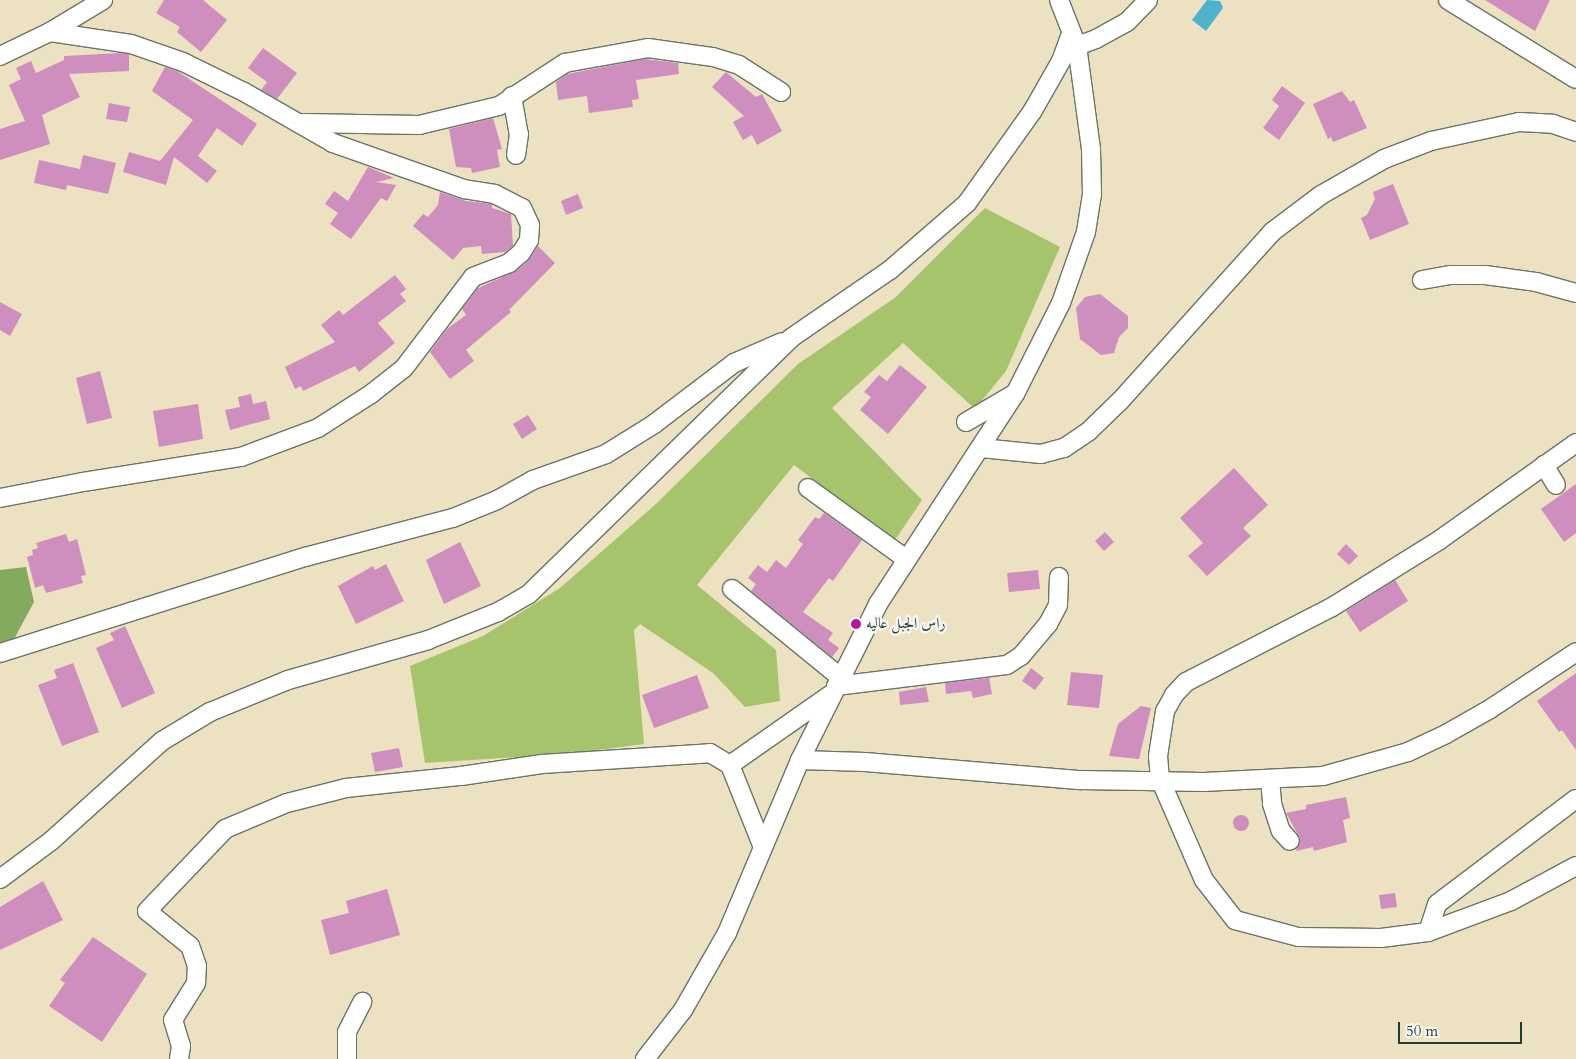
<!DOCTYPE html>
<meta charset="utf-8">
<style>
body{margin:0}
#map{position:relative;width:1576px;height:1059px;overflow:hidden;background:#ece1c1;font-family:Cardo,Amiri,serif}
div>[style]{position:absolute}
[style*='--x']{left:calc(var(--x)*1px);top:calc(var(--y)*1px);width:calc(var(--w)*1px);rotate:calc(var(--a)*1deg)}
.green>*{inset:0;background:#a6c46b}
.forest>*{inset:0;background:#84aa5f}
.water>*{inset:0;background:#4bb3ca}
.building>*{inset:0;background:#ce8ebe}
.round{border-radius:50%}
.roads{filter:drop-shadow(1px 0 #677665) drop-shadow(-1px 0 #677665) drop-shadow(0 1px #677665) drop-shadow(0 -1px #677665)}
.minor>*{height:18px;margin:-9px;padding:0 9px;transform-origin:9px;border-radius:9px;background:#fff}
.dots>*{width:14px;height:14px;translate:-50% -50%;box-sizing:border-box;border:2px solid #f6f6f2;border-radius:50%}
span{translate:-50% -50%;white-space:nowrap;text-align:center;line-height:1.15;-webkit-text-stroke:5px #f6f6f2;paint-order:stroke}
.poi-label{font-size:15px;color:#1f3d34}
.left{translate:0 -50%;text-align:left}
.scale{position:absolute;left:1398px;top:1022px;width:124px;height:22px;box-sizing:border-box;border:2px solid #1f3d34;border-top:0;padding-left:6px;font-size:15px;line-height:18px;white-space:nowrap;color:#1f3d34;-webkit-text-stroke:4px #f6f6f2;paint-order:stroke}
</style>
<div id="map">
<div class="green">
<div style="clip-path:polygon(985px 208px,1060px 247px,1006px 371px,975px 409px,903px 343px,832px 408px,922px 500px,895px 540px,794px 465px,697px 585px,776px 650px,780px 701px,745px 707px,713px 673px,640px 624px,634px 630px,644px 744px,566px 754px,425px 763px,410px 666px,483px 636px,560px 588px,657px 503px,798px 364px,896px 297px)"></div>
</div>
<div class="forest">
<div style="clip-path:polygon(26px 567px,34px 602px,13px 641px,0 644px,0 570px)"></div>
</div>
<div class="water">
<div style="clip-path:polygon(1207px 0,1220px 1px,1223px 8px,1206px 31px,1192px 20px)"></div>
</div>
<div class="building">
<div style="clip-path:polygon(164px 0,203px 0,227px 20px,201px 52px,177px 32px,180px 27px,156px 13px)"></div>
<div style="clip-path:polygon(1485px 0,1550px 0,1535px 31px)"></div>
<div style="clip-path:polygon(263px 48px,297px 73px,277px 99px,261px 90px,267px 82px,248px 68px)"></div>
<div style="clip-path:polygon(121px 53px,129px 54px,129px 71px,69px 74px,80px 97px,42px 115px,50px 144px,0 160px,0 129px,25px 121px,9px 85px,21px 79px,16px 68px,31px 61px,36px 73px,64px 60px,64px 56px)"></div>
<div style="clip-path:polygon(645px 59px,678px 63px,679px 74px,636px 80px,639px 99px,632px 100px,633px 107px,589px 113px,587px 96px,558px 100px,556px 82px,567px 74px)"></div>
<div style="clip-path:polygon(165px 67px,177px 71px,257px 124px,242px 146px,217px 128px,198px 156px,217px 171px,207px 183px,174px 157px,166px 185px,123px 172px,129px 152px,160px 161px,193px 120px,152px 91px)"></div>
<div style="clip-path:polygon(726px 72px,756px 97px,762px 94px,782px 131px,757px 145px,752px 135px,743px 140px,733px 122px,744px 116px,712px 87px)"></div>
<div style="clip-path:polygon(1282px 86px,1305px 103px,1279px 140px,1263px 128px,1279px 106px,1272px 100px)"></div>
<div style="clip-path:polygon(1342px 91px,1350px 102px,1354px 100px,1367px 128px,1333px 142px,1331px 137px,1328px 139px,1313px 104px)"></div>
<div style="clip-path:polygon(109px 103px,130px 107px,127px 122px,106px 119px)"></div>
<div style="clip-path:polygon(493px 118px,502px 149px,497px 150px,500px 167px,472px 173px,471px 168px,456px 167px,449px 129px)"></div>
<div style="clip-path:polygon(83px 155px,116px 163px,108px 194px,67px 185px,66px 190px,34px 183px,39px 160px,80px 169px)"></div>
<div style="clip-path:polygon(368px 167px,394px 178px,376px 182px,396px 185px,387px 201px,381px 198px,351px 239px,330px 224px,338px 213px,325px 204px,334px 191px,348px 201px)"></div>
<div style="clip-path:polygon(1393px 184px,1409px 224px,1370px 240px,1361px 218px,1367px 215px,1375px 199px,1373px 192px)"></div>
<div style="clip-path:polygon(440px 192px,466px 201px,492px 204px,492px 208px,511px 214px,513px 246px,505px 252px,482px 254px,481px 246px,463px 248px,453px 260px,413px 226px,423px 214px,428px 217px,438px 205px)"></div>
<div style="clip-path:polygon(578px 194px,583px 208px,566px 215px,561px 201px)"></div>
<div style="clip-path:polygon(538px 246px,555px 263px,509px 310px,511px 312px,466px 350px,474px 361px,450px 379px,430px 352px,447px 329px,466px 315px,462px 309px,478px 288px,516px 271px,528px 261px)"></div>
<div style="clip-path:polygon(395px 275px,406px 289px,400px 294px,406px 301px,378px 323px,395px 343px,359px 372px,355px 366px,303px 391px,301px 386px,295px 389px,285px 367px,335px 342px,321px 325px,339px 310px,343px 315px)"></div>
<div style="clip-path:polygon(1100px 294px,1128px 316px,1128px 328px,1119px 337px,1114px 353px,1101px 355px,1080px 339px,1076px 308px,1085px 297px)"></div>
<div style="clip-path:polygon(0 302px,22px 314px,10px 336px,0 330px)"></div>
<div style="clip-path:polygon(900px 365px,927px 387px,888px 434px,860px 410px,871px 397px,864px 392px,879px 375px,887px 381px)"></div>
<div style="clip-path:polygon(100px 371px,112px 418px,87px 424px,76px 378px)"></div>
<div style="clip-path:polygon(251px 394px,253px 404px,266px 401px,270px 419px,230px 430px,225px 410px,240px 407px,238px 397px)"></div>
<div style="clip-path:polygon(198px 404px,203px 439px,159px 447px,153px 411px)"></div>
<div style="clip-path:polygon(528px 415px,537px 429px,522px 439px,513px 424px)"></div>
<div style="clip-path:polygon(1234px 468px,1268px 505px,1243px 528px,1251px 536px,1207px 576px,1188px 556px,1203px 543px,1180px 518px)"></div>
<div style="clip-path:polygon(1576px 484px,1576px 533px,1564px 542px,1541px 509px)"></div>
<div style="clip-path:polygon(824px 513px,862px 540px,833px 581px,829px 578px,803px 612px,833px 633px,828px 640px,839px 648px,832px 657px,751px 591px,756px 584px,748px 578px,758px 565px,767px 572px,776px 560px,786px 568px,803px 544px,798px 540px,815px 517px,819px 519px)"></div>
<div style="clip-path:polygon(1105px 532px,1114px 542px,1104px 551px,1095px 541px)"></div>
<div style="clip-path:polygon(66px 534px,69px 542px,77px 539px,86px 575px,81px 576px,83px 583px,46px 593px,43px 585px,35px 588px,27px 557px,33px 555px,32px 550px,38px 548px,36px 543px)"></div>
<div style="clip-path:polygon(460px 542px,481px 586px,444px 604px,426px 560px)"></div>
<div style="clip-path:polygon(1346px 544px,1358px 556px,1349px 565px,1337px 554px)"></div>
<div style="clip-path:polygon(386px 564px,404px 601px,356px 624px,338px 586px,373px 566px,375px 570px)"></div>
<div style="clip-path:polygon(1038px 570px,1040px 589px,1009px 592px,1007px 573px)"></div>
<div style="clip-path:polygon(1395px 580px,1408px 601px,1360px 632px,1346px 611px)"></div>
<div style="clip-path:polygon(125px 626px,155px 693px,122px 708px,96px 648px,114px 640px,110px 633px)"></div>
<div style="clip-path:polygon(73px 663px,99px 732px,62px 746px,38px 685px,57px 678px,54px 670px)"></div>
<div style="clip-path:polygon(1031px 668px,1044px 678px,1035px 690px,1022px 681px)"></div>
<div style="clip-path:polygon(1071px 672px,1103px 675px,1099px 708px,1067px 705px)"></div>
<div style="clip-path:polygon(1576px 673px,1576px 750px,1562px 730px,1559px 732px,1537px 701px)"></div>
<div style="clip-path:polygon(697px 675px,709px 708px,654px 728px,642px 695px)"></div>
<div style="clip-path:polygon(989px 678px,992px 694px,973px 698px,971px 691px,946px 694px,945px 683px)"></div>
<div style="clip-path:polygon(926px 687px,929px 702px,900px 705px,899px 692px)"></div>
<div style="clip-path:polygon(1141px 706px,1151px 708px,1139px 759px,1109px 756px,1118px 724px)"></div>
<div style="clip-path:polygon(399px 748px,403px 767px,375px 772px,371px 753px)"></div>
<div style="clip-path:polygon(1346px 797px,1350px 818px,1343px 820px,1347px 842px,1314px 851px,1313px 847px,1296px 851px,1300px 838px,1286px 813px,1306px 809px,1306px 805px)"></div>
<div class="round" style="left:1233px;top:815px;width:16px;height:16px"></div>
<div style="clip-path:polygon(43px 881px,63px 920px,0 950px,0 907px)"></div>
<div style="clip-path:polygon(387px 889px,400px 935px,330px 955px,321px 920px,349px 913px,346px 901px)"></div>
<div style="clip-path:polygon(1395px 893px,1397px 907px,1381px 909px,1379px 895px)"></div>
<div style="clip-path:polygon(93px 937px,147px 974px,102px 1042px,49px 1006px,65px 983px,60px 980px)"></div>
</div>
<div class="roads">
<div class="minor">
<div style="--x:1448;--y:0;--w:150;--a:31.7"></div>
<div style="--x:1077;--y:46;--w:20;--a:-20"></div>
<div style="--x:1096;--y:39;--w:35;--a:-29"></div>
<div style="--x:1127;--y:22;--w:30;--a:-46"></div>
<div style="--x:0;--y:56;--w:55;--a:-25.6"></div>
<div style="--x:50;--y:32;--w:62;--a:-31.1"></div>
<div style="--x:512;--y:96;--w:39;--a:80"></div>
<div style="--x:519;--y:134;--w:21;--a:98"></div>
<div style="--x:303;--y:123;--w:116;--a:1"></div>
<div style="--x:419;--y:125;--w:82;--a:-13.4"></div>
<div style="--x:499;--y:106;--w:79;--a:-33.1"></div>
<div style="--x:565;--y:63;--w:84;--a:-10.2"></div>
<div style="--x:648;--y:48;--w:66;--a:7.9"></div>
<div style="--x:713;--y:57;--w:27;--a:17"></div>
<div style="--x:739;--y:65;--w:50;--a:32.7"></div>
<div style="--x:1422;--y:280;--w:29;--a:-10"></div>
<div style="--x:1451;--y:275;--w:34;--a:0"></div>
<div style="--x:1485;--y:275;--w:51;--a:7.8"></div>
<div style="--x:1536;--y:282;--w:41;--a:15.4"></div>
<div style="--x:966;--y:422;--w:56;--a:-30.3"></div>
<div style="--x:1576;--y:443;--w:169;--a:144.6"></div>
<div style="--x:1438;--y:541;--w:125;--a:148.1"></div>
<div style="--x:1332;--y:607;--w:164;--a:152.8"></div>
<div style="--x:1186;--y:682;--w:18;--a:133"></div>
<div style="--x:1174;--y:695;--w:18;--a:119"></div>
<div style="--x:1165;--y:711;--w:46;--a:98.8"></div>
<div style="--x:1158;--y:756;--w:23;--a:85"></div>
<div style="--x:1160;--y:779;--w:110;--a:66.5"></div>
<div style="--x:1204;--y:880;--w:51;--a:52.2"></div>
<div style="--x:1235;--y:920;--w:65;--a:15.1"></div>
<div style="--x:1298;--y:937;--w:83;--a:0.7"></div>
<div style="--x:1381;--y:938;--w:47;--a:-7.3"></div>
<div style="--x:1428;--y:932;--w:29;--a:-72"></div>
<div style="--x:1437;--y:904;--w:174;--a:-37.1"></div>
<div style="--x:981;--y:448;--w:60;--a:5.7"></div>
<div style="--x:1041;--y:454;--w:24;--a:-15"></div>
<div style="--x:1064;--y:448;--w:30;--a:-34"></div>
<div style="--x:1089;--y:431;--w:43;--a:-44.1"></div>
<div style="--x:1120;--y:401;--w:227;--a:-48"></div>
<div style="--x:1272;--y:232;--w:61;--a:-37.1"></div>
<div style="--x:1321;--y:195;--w:73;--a:-29.7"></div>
<div style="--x:1384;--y:159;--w:50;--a:-21"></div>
<div style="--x:1431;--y:141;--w:90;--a:-12.2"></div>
<div style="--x:1519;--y:122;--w:34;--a:3"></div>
<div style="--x:1553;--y:124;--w:24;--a:19"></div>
<div style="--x:1544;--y:465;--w:23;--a:59"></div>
<div style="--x:808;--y:488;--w:121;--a:35.9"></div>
<div style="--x:0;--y:498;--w:85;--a:-10.9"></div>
<div style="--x:83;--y:482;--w:160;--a:-9"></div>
<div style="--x:241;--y:457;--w:82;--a:-20.6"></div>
<div style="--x:318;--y:428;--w:63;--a:-32.7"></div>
<div style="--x:371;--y:394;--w:42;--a:-38.2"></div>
<div style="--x:404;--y:368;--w:114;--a:-52.8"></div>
<div style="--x:473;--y:277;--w:39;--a:-21"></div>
<div style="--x:509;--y:263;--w:16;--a:-40"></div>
<div style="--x:521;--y:253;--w:15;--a:-58"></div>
<div style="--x:529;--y:240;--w:15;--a:-86"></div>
<div style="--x:530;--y:225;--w:19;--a:-115"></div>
<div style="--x:522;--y:208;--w:30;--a:-153"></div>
<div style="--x:495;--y:194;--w:31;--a:-171"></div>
<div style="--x:464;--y:189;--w:139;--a:-160.7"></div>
<div style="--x:333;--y:143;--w:103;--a:-150.2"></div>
<div style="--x:244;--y:92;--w:68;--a:-153.8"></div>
<div style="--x:183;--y:62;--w:55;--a:-160.9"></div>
<div style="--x:131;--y:44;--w:82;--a:-171.6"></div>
<div style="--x:732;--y:589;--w:141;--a:39.2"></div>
<div style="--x:0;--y:653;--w:320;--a:-17.5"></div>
<div style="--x:305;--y:557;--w:153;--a:-14.8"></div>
<div style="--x:453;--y:518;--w:48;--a:-22.2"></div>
<div style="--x:497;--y:500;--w:41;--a:-29.1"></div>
<div style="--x:533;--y:480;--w:77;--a:-19.6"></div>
<div style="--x:606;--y:454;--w:57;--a:-32"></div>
<div style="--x:654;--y:424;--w:101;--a:-37.3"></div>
<div style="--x:734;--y:363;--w:52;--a:-23.6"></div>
<div style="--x:836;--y:686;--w:172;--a:-7"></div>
<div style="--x:1007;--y:665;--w:17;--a:-33"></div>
<div style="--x:1021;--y:656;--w:42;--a:-49.8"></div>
<div style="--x:1048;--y:624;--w:21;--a:-62"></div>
<div style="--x:1058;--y:605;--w:28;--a:-88"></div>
<div style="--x:800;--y:760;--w:65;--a:1.8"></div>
<div style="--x:865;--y:762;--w:217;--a:4.8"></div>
<div style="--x:1081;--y:780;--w:123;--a:0.9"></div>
<div style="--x:1204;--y:782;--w:119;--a:-2.9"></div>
<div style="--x:1323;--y:776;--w:88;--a:-15.8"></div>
<div style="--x:1408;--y:752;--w:42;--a:-25.3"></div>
<div style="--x:1446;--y:734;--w:51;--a:-29.6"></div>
<div style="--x:1490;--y:709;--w:103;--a:-33.5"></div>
<div style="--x:730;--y:765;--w:122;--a:-35"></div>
<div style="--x:1270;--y:779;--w:25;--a:85"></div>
<div style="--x:1272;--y:804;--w:28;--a:72"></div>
<div style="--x:1281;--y:831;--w:13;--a:48"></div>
<div style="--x:0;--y:879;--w:64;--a:-36.7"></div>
<div style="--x:51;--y:841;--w:149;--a:-42"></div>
<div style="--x:162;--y:741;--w:56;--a:-31.1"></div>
<div style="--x:210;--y:712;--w:84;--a:-22.3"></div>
<div style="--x:288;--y:680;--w:146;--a:-15.9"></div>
<div style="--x:428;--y:640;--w:75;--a:-21.8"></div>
<div style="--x:498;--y:612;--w:36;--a:-30"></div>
<div style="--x:529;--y:594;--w:366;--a:-44.3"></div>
<div style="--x:791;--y:338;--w:120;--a:-34.5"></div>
<div style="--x:890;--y:270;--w:102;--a:-41"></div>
<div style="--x:967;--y:203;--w:112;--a:-54.5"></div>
<div style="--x:1032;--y:112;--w:59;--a:-60.4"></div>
<div style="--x:1061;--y:61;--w:29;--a:-70"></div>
<div style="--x:1428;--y:932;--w:89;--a:-20.5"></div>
<div style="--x:1511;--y:901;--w:74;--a:-28.3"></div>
<div style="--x:179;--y:1059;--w:13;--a:-81"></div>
<div style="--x:181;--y:1046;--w:27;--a:-107"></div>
<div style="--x:173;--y:1020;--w:44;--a:-58.1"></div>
<div style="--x:196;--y:983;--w:17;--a:-87"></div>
<div style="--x:197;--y:966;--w:21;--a:-109"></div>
<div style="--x:190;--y:946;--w:55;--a:-140.9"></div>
<div style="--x:147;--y:911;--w:113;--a:-46.4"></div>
<div style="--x:225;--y:829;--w:67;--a:-22.8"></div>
<div style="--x:287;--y:803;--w:61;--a:-14.3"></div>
<div style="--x:346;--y:788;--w:116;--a:-6"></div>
<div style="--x:461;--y:776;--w:82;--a:-8.4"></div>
<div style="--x:542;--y:764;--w:168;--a:-3.7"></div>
<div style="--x:710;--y:753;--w:23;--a:31"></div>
<div style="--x:730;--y:765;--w:86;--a:68.2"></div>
<div style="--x:347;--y:1059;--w:27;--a:-90"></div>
<div style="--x:347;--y:1032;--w:34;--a:-63"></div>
<div style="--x:645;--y:1059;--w:62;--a:-52.2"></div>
<div style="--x:683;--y:1010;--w:89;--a:-60.3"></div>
<div style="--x:727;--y:933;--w:188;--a:-67.1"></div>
<div style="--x:800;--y:760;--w:174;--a:-63.4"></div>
<div style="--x:878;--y:604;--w:251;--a:-56.9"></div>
<div style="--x:1015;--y:394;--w:102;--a:-63.2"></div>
<div style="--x:1061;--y:303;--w:75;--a:-70.6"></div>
<div style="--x:1086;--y:232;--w:38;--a:-81"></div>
<div style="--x:1092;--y:194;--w:45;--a:-91.3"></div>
<div style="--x:1091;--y:149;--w:104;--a:-97.7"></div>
<div style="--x:1077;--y:46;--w:49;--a:-111.4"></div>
</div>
</div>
<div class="dots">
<div style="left:856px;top:624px;background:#b5179e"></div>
</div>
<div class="poi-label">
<span class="left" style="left:866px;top:624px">راس الجبل عاليه</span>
</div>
<div class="scale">50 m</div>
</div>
